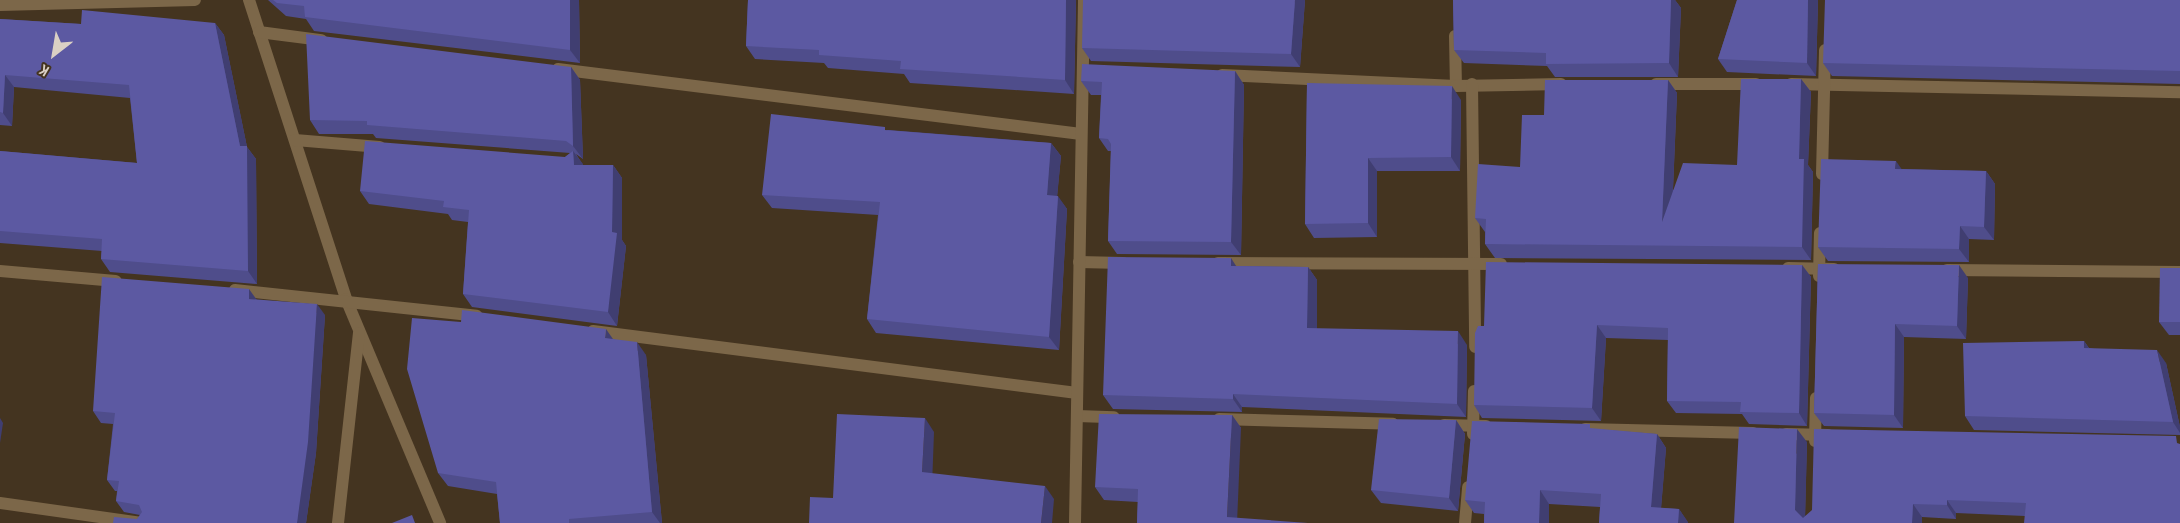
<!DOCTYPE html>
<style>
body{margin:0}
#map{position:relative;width:2180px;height:523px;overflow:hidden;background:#443420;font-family:"Sofia Sans Condensed",sans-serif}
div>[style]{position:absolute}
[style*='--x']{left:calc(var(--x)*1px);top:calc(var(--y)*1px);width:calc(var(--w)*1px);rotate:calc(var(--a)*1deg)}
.minor>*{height:12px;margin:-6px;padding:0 6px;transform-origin:6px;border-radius:6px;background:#7c6749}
.tertiary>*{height:12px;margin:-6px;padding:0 6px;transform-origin:6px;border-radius:6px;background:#7c6749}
.wall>*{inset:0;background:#4f4d8b}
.shaded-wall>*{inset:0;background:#403e71}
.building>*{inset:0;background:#5c59a2}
span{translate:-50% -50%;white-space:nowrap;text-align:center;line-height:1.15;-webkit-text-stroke:6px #443420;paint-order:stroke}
.north{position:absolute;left:24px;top:24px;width:60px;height:60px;-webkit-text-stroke:4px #443420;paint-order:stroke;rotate:211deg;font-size:16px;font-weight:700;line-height:24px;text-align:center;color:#dad0c4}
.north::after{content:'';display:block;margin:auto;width:21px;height:27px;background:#dad0c4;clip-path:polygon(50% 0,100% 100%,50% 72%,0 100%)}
</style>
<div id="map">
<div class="minor">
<div style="--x:249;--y:0;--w:314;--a:72"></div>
<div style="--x:346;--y:299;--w:243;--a:67.2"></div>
<div style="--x:0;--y:5;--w:195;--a:-1.5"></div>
<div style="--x:259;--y:32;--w:63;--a:7.4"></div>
<div style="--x:1455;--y:36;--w:50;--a:88.9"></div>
<div style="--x:558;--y:69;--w:527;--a:7.08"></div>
<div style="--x:1222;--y:75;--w:234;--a:2.7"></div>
<div style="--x:1456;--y:86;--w:105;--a:-1.1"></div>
<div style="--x:1472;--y:84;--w:263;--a:89.3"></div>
<div style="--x:1656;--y:84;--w:100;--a:0"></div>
<div style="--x:1791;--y:84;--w:389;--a:1.2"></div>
<div style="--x:295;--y:140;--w:85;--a:4.7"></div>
<div style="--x:1822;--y:174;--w:124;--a:-88.6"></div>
<div style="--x:1079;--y:262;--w:44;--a:1.3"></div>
<div style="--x:1218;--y:263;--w:283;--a:0.2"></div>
<div style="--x:1788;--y:268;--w:46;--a:1.2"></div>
<div style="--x:1947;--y:270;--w:233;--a:0.5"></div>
<div style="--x:0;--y:271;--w:116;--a:4.9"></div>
<div style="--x:1819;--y:276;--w:43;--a:-88.7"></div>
<div style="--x:235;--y:290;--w:243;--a:6.1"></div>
<div style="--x:593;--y:331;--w:488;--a:7.3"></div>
<div style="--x:1077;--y:416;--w:37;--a:2"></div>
<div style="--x:1219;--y:419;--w:174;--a:1.6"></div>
<div style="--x:1444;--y:425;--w:42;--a:1.4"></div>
<div style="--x:1585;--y:429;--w:168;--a:1.4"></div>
<div style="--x:1473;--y:434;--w:43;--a:-88.7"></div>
<div style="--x:1786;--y:434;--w:42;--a:1.4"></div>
<div style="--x:1815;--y:441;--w:43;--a:-88.7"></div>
<div style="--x:0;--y:503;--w:143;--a:8"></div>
<div style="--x:338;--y:523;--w:191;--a:-83.7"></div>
<div style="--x:1465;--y:523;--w:36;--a:-85"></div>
</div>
<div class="tertiary">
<div style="--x:1075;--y:523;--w:523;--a:-89.01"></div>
</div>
<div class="wall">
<div style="clip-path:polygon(268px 0,579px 0,580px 63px,314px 31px,306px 19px,286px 16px)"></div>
<div style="clip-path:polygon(748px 0,1076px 0,1074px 94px,910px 83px,904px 74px,828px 68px,824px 63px,755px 59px,746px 46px)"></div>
<div style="clip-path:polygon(1305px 0,1300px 67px,1091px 61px,1082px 48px)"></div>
<div style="clip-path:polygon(1453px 0,1675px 0,1681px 8px,1678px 77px,1555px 77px,1547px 66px,1464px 63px,1454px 50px)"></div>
<div style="clip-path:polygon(1737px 0,1818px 0,1816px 76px,1727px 72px,1718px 59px)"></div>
<div style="clip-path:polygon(2180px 0,2180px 84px,1832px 76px,1823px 63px)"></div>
<div style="clip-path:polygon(0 19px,81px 24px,215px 23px,224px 35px,247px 147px,256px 159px,257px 284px,110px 272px,101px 259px,102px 251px,0 243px,0 151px,137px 163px,130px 98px,14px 87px,12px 126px,0 125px)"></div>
<div style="clip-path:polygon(571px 67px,580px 80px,583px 159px,576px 154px,583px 165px,613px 165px,622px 178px,622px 240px,626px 246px,617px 326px,472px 307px,463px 294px,468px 222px,452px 220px,448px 214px,369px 204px,360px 191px,565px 157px,570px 153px,376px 138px,373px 134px,319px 134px,310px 120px)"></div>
<div style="clip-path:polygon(1235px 71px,1244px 85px,1241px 255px,1117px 254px,1108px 241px,1111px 151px,1108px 151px,1099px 138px,1101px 95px,1091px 95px,1081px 81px)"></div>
<div style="clip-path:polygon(1801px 79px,1811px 92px,1808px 165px,1813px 172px,1811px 260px,1495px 258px,1485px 244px,1485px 232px,1475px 218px,1520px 167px,1544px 115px,1668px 80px,1677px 93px,1673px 190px,1737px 165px)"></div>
<div style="clip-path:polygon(1307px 83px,1461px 100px,1460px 171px,1377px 171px,1377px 237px,1314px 238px,1305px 224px)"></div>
<div style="clip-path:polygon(888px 130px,1051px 143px,1061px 156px,1057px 196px,1067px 209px,1059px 350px,876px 333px,867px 319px,878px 215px,772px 208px,762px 195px)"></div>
<div style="clip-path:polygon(1901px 169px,1986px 171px,1995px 184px,1994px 240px,1969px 239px,1969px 262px,1828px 261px,1818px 247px)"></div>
<div style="clip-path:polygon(1818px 264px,1968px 278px,1966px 339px,1904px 337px,1903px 428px,1824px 426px,1814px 413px)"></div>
<div style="clip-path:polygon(1802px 265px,1811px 277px,1807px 426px,1749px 424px,1742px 414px,1676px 413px,1667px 401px,1668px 340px,1606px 338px,1601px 421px,1482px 418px,1474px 405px,1484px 326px)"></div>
<div style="clip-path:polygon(1237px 266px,1308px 267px,1317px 280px,1317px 329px,1467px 345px,1466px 417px,1242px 407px,1242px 412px,1113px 409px,1103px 395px)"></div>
<div style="clip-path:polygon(2180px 268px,2180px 335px,2169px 335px,2159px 322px)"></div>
<div style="clip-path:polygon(257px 300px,325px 315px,316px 453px,306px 523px,113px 523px,137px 519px,140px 515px,124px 512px,116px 501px,117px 491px,115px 491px,107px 480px,113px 424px,101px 423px,93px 411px)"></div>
<div style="clip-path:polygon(613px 339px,646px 355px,662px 523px,500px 523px,497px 494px,448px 486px,438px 473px)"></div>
<div style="clip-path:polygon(2084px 341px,2089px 348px,2166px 363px,2180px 427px,2180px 435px,1974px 430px,1965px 416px)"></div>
<div style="clip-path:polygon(1232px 415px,1241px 428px,1137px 523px,1138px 502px,1104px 500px,1095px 487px)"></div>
<div style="clip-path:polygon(1456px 420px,1465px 434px,1458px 511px,1381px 503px,1371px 490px)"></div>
<div style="clip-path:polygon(1594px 429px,1657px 434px,1666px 448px,1661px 508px,1679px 509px,1688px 523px,1599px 523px,1600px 507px,1549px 504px,1549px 523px,1484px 523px,1484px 514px,1474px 513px,1465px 500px)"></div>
<div style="clip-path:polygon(2176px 436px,2025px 516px,1956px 513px,1956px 519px,1922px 517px,1922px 523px,1734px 523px,1807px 442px,1805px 516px)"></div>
</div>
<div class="shaded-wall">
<div style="clip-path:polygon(570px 0,579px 0,580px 63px,570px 50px)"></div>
<div style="clip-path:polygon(1066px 0,1076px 0,1074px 94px,1065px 80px)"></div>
<div style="clip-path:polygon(1295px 0,1305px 0,1300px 67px,1291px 54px)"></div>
<div style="clip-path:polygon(1671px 0,1675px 0,1681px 8px,1678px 77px,1669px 63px)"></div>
<div style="clip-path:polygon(1808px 0,1818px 0,1816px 76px,1807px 63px)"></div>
<div style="clip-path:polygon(215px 23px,224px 35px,247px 147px,256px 159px,257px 284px,248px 271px,240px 146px)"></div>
<div style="clip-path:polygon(571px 67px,580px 80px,583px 159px,573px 146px)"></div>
<div style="clip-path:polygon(1235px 71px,1244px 85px,1241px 255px,1231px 242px)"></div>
<div style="clip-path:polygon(5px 75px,14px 87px,12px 126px,3px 113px)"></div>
<div style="clip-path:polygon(1801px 79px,1811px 92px,1808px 165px,1813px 172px,1811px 260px,1802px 247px,1799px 159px)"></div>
<div style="clip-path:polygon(1668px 80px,1677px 93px,1671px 235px,1662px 222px)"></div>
<div style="clip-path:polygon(1452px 86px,1461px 100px,1460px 171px,1451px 157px)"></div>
<div style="clip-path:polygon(1051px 143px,1061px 156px,1056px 209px,1047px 195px)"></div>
<div style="clip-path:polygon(573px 151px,583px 164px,583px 178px,574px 165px)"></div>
<div style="clip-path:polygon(1368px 158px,1377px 171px,1377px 237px,1368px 223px)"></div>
<div style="clip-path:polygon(1896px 161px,1905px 174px,1895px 169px)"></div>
<div style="clip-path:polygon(613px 165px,622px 178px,622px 240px,626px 246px,617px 326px,608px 312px,612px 232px)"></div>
<div style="clip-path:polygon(1986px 171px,1995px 184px,1994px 240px,1984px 227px)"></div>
<div style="clip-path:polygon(1058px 196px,1067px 209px,1059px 350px,1049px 337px)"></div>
<div style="clip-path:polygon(1960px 226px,1969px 239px,1969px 262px,1959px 249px)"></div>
<div style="clip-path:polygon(1231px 258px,1240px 272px,1231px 266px)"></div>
<div style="clip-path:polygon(1802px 265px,1811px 277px,1807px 426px,1799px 413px)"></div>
<div style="clip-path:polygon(1959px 265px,1968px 278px,1966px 339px,1957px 326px)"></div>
<div style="clip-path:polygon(1308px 267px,1317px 280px,1317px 342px,1307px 328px)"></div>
<div style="clip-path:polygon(249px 289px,257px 300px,249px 299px)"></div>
<div style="clip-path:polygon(317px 304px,325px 315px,316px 453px,306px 523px,297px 523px)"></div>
<div style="clip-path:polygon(1895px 324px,1904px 337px,1903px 428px,1894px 415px)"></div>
<div style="clip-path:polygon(1597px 325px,1606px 338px,1601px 421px,1592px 408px)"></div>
<div style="clip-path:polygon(606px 329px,615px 342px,605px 338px)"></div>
<div style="clip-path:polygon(1458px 331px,1467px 345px,1466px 417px,1457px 404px)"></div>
<div style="clip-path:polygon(2084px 341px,2093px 354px,2084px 348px)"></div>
<div style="clip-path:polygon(637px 342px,646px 355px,662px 523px,660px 523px,652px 512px)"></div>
<div style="clip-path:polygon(2157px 350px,2166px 363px,2180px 427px,2180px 433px,2173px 422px)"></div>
<div style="clip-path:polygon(1233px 394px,1242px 407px,1242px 412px,1233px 399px)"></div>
<div style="clip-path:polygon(1232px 415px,1241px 428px,1237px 523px,1227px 517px)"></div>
<div style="clip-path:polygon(0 418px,3px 423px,0 443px)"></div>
<div style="clip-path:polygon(925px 418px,934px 432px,932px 486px,922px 472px)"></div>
<div style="clip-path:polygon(1456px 420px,1465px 434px,1458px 511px,1449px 498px)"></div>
<div style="clip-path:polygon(1797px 429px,1807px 442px,1805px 523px,1795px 510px)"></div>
<div style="clip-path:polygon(1657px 434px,1666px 448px,1660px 521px,1651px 507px)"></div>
<div style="clip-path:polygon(1045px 486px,1054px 499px,1052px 523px,1041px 523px)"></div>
<div style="clip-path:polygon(1540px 490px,1549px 504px,1549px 523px,1539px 523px)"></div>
<div style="clip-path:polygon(1947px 500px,1956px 513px,1956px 519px,1947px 505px)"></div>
<div style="clip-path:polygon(1913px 504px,1922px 517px,1922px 523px,1912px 523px)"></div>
<div style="clip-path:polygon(1679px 509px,1688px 522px,1688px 523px,1678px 523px)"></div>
</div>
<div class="building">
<div style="clip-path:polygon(273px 0,570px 0,570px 50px,305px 17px,304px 6px,277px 3px)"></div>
<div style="clip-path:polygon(748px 0,1066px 0,1065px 80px,900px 69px,901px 61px,819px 55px,819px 50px,746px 46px)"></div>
<div style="clip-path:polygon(1083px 0,1295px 0,1291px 54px,1082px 48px)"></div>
<div style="clip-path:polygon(1453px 0,1671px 0,1669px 63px,1546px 64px,1546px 53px,1454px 50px)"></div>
<div style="clip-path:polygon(1737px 0,1808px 0,1807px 63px,1718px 59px)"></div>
<div style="clip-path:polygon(1825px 0,2180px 0,2180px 71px,1823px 63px)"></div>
<div style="clip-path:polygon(82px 10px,215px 23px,240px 146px,247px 146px,248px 271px,101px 259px,102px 239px,0 231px,0 151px,137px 163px,129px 85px,5px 75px,3px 113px,0 112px,0 19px,81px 24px)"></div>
<div style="clip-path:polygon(306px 34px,571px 67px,573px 146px,566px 141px,367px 125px,367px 121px,310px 120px)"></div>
<div style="clip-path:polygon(1082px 64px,1235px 71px,1231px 242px,1108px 241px,1111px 144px,1108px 139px,1099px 138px,1102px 82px,1081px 81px)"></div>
<div style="clip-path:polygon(1741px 79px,1801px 79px,1799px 159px,1804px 159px,1802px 247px,1485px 244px,1486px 219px,1475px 218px,1478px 164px,1520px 167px,1522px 115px,1544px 115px,1545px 80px,1668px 80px,1662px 222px,1683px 163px,1737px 165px)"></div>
<div style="clip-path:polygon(1307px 83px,1452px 86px,1451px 157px,1368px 158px,1368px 223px,1305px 224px)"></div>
<div style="clip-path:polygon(771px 114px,885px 127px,885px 130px,1051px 143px,1047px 195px,1058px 196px,1049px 337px,867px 319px,880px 202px,762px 195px)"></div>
<div style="clip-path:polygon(365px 141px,565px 157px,573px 151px,574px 165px,613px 165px,612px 232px,617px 233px,608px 312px,463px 294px,469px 210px,443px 207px,444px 201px,360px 191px)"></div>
<div style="clip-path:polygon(1821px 159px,1896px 161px,1895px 169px,1986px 171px,1984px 227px,1960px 226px,1959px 249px,1818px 247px)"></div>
<div style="clip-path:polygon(1108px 257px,1231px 258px,1231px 266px,1308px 267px,1307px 328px,1458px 331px,1457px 404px,1233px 394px,1233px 399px,1103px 395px)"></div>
<div style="clip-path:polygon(1486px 262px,1802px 265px,1799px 413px,1740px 412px,1741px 402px,1667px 401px,1668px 328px,1597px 325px,1592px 408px,1474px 405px,1475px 333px,1478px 326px,1484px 326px)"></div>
<div style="clip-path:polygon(1818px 264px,1959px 265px,1957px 326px,1895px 324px,1894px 415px,1814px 413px)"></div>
<div style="clip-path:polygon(2160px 268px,2180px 268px,2180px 322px,2159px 322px)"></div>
<div style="clip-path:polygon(102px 277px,249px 289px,249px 299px,317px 304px,308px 442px,297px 523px,113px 523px,114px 517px,137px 519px,142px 512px,139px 505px,116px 501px,119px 481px,107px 480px,115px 413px,93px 411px)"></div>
<div style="clip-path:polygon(462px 310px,606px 329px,605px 338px,637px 342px,652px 512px,569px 519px,569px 523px,500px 523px,496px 482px,438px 473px,407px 369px,412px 318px,461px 322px)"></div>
<div style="clip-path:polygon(2084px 341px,2084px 348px,2157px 350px,2173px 422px,1965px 416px,1963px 343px)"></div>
<div style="clip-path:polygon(837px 414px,925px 418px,922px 472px,1045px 486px,1041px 523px,809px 523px,810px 497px,833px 498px)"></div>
<div style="clip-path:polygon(1099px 414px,1232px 415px,1227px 517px,1308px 523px,1137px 523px,1138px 489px,1095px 487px)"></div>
<div style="clip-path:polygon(1379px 419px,1456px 420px,1449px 498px,1371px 490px)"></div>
<div style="clip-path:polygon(1472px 421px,1590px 424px,1590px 428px,1657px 434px,1651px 507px,1679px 509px,1678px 523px,1599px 523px,1601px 494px,1540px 490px,1539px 523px,1484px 523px,1485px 502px,1465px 500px)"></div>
<div style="clip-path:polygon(1739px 427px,1797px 429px,1795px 510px,1803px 518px,1812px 510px,1814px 429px,2176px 436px,2177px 443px,2180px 444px,2180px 523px,2024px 523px,2026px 503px,1947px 500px,1947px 505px,1913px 504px,1912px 523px,1734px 523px)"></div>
<div style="clip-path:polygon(412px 515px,415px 523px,392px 523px)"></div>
</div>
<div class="north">K</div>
</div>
